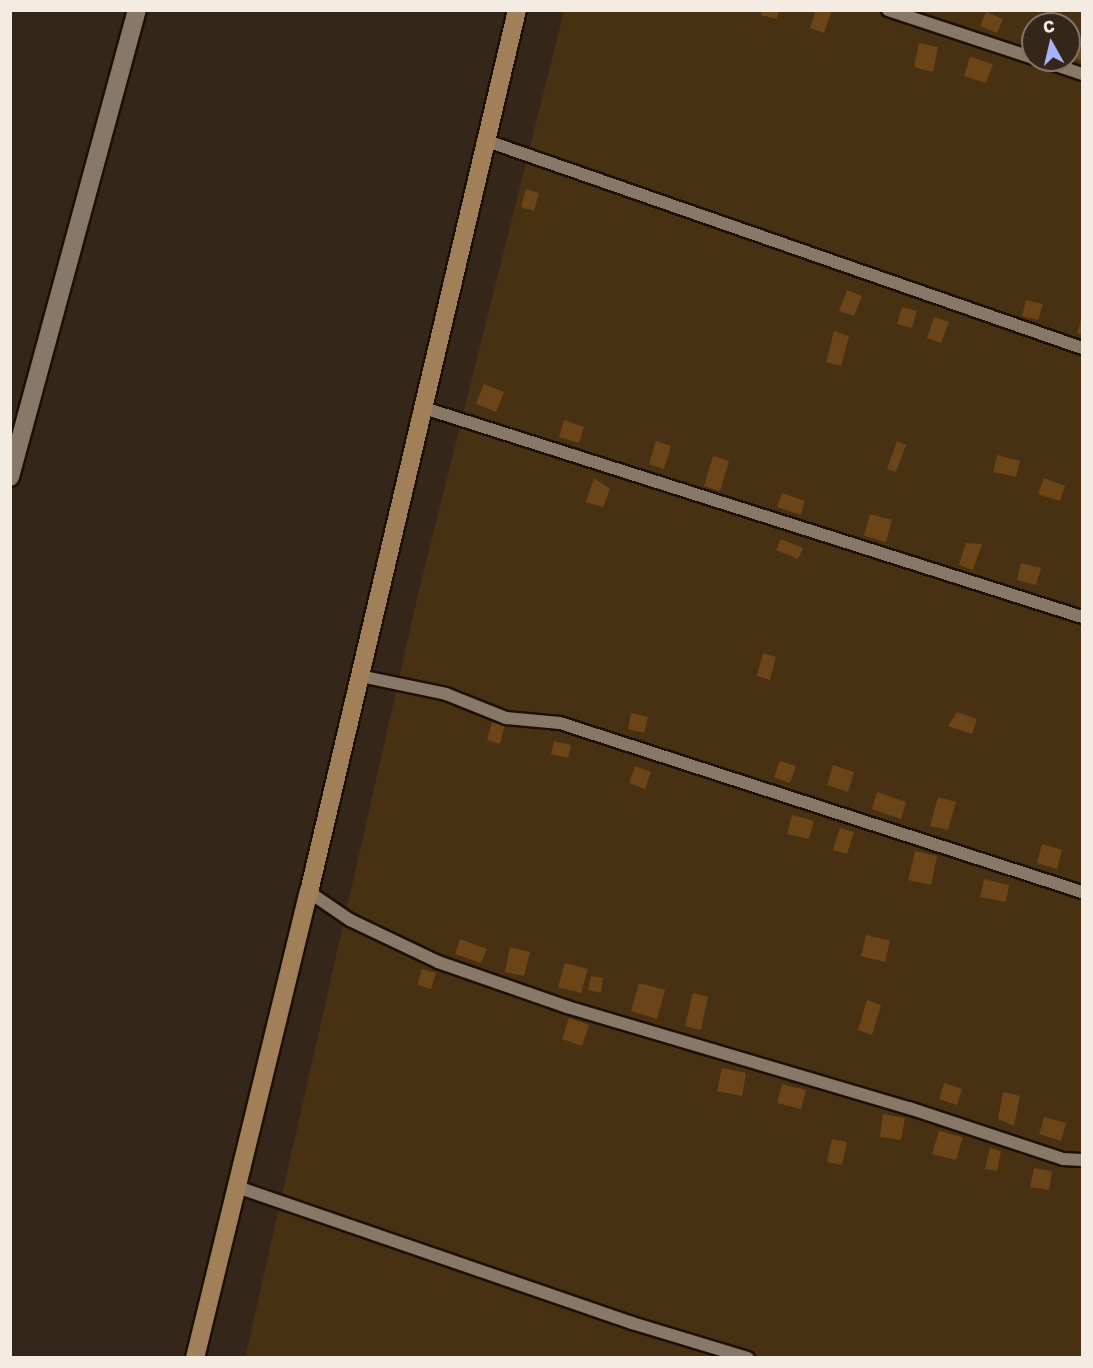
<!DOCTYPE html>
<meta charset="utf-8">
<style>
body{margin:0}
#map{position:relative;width:1093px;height:1368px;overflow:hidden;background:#342719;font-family:"Golos Text",sans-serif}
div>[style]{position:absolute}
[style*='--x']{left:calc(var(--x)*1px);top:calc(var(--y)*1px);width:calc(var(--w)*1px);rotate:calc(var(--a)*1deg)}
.green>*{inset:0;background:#483013}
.building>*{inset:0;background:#6b4517}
.roads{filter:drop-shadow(2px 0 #1c1004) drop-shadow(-2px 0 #1c1004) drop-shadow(0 2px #1c1004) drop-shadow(0 -2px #1c1004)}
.lane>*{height:12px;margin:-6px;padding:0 6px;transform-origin:6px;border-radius:6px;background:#887868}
.street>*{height:18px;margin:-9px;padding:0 9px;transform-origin:9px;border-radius:9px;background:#887868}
.secondary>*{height:18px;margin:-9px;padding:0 9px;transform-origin:9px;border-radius:9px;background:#a18059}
span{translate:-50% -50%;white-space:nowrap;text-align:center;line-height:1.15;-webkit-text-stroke:6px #342719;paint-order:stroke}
.frame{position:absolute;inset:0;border:12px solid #f4ebe2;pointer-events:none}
.north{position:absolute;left:1021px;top:12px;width:60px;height:60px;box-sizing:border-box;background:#342719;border:2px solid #817569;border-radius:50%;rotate:352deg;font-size:16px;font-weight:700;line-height:24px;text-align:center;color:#f4ebe2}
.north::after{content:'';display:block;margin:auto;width:21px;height:27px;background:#a7b1fc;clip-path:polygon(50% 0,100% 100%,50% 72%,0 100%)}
</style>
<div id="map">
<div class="green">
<div style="clip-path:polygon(evenodd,564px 11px,1082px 11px,1082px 1357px,245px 1358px,419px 590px,564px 11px,1033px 24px,1069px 24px,1069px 60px,1033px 60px,1033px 24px)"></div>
</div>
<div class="building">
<div style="clip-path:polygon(762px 10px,779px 10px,777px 19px,761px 15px)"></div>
<div style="clip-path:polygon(816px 10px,832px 10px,824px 33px,810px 28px)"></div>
<div style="clip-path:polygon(986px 12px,1003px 19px,997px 33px,980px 26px)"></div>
<div style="clip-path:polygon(1031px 26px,1033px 26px,1033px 45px,1026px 43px)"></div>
<div style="clip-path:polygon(1082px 40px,1082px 61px,1076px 59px)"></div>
<div style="clip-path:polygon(919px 43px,938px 47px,933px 72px,914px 67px)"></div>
<div style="clip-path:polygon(970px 57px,993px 64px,986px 83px,964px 76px)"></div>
<div style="clip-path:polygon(526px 189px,539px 193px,534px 211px,521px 207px)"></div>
<div style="clip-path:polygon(847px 290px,862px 296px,854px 316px,839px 311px)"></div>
<div style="clip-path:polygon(1026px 300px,1043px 304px,1038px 320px,1022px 316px)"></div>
<div style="clip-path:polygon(902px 307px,917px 311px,912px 328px,897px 324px)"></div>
<div style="clip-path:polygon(1082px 316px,1082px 335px,1077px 333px)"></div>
<div style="clip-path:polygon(934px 317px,949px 322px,941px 343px,927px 338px)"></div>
<div style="clip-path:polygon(834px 331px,849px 336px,841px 366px,826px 362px)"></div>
<div style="clip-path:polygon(484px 384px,504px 392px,496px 412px,476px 404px)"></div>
<div style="clip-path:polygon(564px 420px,584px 427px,579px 443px,559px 437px)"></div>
<div style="clip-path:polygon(656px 441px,671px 446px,664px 469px,649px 464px)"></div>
<div style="clip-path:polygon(897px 441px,906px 445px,896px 472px,887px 469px)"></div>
<div style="clip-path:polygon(997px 455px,1020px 461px,1016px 477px,993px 472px)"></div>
<div style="clip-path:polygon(713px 456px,729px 461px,720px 491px,704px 486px)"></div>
<div style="clip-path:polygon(594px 478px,610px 489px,603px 507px,586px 502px)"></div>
<div style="clip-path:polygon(1044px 478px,1065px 486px,1060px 501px,1038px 494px)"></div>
<div style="clip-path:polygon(782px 493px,805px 501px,801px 515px,777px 507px)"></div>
<div style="clip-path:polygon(870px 514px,892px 520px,886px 542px,864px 536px)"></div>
<div style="clip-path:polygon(781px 539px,803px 548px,798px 559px,776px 550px)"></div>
<div style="clip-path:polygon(966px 543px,982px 544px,973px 570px,959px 565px)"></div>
<div style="clip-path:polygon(1021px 563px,1041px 568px,1036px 585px,1017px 580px)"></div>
<div style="clip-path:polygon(763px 653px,776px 657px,770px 680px,757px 676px)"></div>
<div style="clip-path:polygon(957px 712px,977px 719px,972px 734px,948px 726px)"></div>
<div style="clip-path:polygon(631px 713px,648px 717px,644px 733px,628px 729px)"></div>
<div style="clip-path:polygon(492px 722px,505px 725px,500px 744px,487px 740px)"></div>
<div style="clip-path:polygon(554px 741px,571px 745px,568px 758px,551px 754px)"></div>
<div style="clip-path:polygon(780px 761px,796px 766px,790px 783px,774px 777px)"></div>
<div style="clip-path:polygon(833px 765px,854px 772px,848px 792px,827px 785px)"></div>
<div style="clip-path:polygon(635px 766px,651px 772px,645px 789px,629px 783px)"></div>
<div style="clip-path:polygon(877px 792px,906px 802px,901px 819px,872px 809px)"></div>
<div style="clip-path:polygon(938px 797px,956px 802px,948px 830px,930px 826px)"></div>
<div style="clip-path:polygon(792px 815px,814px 821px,809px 839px,787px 834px)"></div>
<div style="clip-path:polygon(840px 828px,854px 832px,847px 854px,833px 850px)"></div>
<div style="clip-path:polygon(1042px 844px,1062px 850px,1057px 869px,1037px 863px)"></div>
<div style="clip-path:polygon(915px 851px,937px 856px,931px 885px,908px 880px)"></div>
<div style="clip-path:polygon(984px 879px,1009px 885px,1006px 902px,980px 897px)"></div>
<div style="clip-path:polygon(866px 935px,890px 941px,885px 962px,861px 956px)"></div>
<div style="clip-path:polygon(460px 939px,487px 949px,481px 963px,455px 954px)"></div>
<div style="clip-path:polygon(510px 947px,530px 952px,524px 976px,505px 972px)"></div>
<div style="clip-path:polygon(565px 963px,588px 969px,581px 993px,558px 987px)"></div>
<div style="clip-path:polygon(422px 969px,436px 973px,431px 989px,417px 985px)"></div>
<div style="clip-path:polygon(591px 976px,603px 978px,601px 993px,588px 990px)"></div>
<div style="clip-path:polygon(639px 983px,665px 990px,657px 1019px,631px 1011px)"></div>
<div style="clip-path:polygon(693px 993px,708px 997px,701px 1030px,685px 1026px)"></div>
<div style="clip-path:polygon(867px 1000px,881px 1005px,872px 1035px,858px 1030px)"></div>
<div style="clip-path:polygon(569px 1018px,589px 1025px,582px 1046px,562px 1039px)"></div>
<div style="clip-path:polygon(722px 1068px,746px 1073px,742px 1096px,717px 1091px)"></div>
<div style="clip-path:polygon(944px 1083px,962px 1089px,957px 1105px,939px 1099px)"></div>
<div style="clip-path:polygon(782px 1084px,806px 1090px,801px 1109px,777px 1103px)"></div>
<div style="clip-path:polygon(1003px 1092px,1020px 1096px,1014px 1126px,998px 1119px)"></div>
<div style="clip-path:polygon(883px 1114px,905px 1118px,901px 1140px,880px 1137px)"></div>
<div style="clip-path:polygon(1044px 1117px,1066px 1123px,1061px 1141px,1039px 1134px)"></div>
<div style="clip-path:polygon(939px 1131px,963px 1137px,956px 1160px,932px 1154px)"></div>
<div style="clip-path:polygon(832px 1139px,847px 1142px,842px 1165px,827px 1162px)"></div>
<div style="clip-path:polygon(990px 1148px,1001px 1151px,997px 1171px,985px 1169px)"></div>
<div style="clip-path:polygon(1034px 1168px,1052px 1171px,1049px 1190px,1030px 1187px)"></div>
</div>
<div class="roads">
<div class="lane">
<div style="--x:888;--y:10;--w:153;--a:18.3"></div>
<div style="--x:1041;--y:60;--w:43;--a:18.9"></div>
<div style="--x:487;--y:141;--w:630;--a:19.18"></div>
<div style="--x:424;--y:408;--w:690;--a:17.62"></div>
<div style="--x:360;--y:676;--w:88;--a:11.8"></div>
<div style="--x:446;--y:694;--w:65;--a:21.8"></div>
<div style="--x:506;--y:718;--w:54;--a:5.3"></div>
<div style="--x:560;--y:723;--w:549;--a:17.94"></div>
<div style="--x:309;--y:892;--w:50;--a:34.3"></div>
<div style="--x:350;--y:920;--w:98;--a:25.5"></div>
<div style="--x:438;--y:962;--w:137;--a:19.2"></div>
<div style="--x:567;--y:1007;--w:357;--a:16.5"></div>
<div style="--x:909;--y:1108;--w:162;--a:18.3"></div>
<div style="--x:1063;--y:1159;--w:19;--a:3"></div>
<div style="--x:237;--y:1187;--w:418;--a:19"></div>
<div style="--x:632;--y:1323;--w:121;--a:16.8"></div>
</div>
<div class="street">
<div style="--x:10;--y:477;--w:484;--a:-74.8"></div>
</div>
<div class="secondary">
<div style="--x:195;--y:1358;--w:480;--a:-76.3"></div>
<div style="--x:309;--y:892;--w:906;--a:-76.73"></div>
</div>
</div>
<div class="frame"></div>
<div class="north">С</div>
</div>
